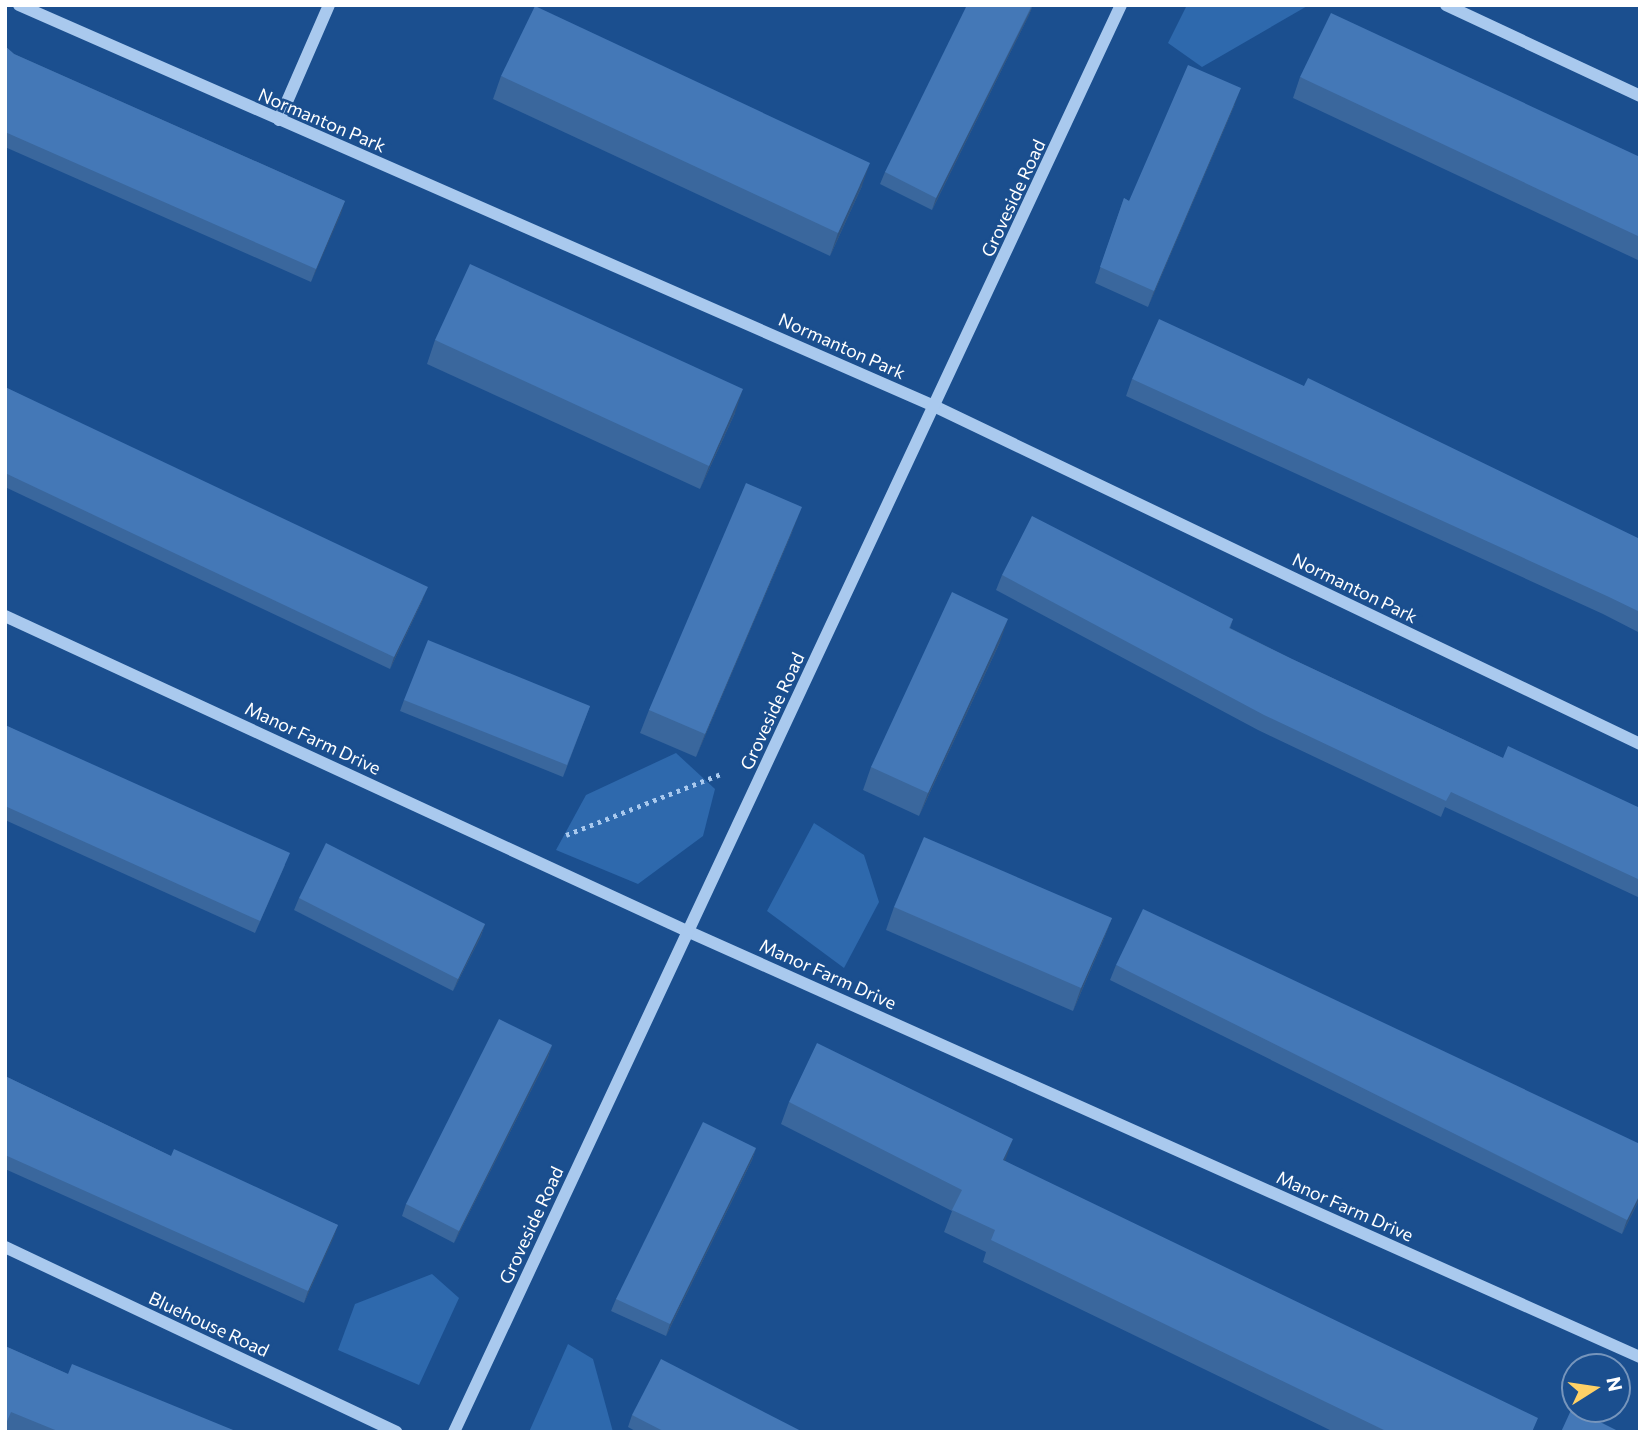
<!DOCTYPE html>
<style>
body{margin:0}
#map{position:relative;width:1645px;height:1437px;overflow:hidden;background:#1b4f8f;font-family:Commissioner,sans-serif}
div>[style]{position:absolute}
[style*='--x']{left:calc(var(--x)*1px);top:calc(var(--y)*1px);width:calc(var(--w)*1px);rotate:calc(var(--a)*1deg)}
.green>*{inset:0;background:#2e69ad}
.path>*{height:4.5px;margin-top:-2.25px;transform-origin:0;background:repeating-linear-gradient(90deg,#a9c9ee 0 3.5px,transparent 0 8.5px)}
.minor>*{height:12px;margin:-6px;padding:0 6px;transform-origin:6px;border-radius:6px;background:#a9c9ee}
.wall>*{inset:0;background:#3a679d}
.shaded-wall>*{inset:0;background:#305480}
.building>*{inset:0;background:#4478b7}
span{translate:-50% -50%;white-space:nowrap;text-align:center;line-height:1.15;-webkit-text-stroke:5px #1b4f8f;paint-order:stroke}
.street-label{font-size:18px;color:#fff}
.frame{position:absolute;inset:0;border:7px solid #fff;pointer-events:none}
.north{position:absolute;left:1561px;top:1353px;width:70px;height:70px;box-sizing:border-box;background:#1b4f8f;border:2px solid #7695bc;border-radius:50%;rotate:78deg;font-size:19px;font-weight:700;line-height:28px;text-align:center;color:#fff}
.north::after{content:'';display:block;margin:auto;width:24px;height:32px;background:#ffd166;clip-path:polygon(50% 0,100% 100%,50% 72%,0 100%)}
</style>
<div id="map">
<div class="green">
<div style="clip-path:polygon(1187px 5px,1309px 5px,1202px 67px,1168px 43px)"></div>
<div style="clip-path:polygon(676px 753px,715px 789px,703px 836px,638px 884px,556px 850px,586px 795px)"></div>
<div style="clip-path:polygon(814px 823px,864px 855px,879px 902px,844px 968px,767px 911px)"></div>
<div style="clip-path:polygon(432px 1274px,459px 1298px,419px 1385px,338px 1350px,355px 1304px)"></div>
<div style="clip-path:polygon(568px 1344px,593px 1359px,613px 1432px,529px 1432px)"></div>
</div>
<div class="path">
<div style="--x:566;--y:835;--w:167;--a:-21.5"></div>
</div>
<div class="minor">
<div style="--x:19;--y:5;--w:1001;--a:23.67"></div>
<div style="--x:936;--y:407;--w:781;--a:25.58"></div>
<div style="--x:1446;--y:5;--w:214;--a:25.1"></div>
<div style="--x:279;--y:120;--w:125;--a:-66.5"></div>
<div style="--x:5;--y:616;--w:751;--a:24.79"></div>
<div style="--x:687;--y:931;--w:1044;--a:24.09"></div>
<div style="--x:5;--y:1247;--w:433;--a:25.3"></div>
<div style="--x:454;--y:1432;--w:1575;--a:-64.95"></div>
</div>
<div class="wall">
<div style="clip-path:polygon(1033px 5px,1029px 15px,932px 210px,880px 184px,885px 172px)"></div>
<div style="clip-path:polygon(5px 46px,14px 54px,345px 201px,311px 282px,5px 147px)"></div>
<div style="clip-path:polygon(501px 76px,862px 186px,830px 256px,493px 99px)"></div>
<div style="clip-path:polygon(1300px 77px,1640px 157px,1640px 261px,1293px 98px)"></div>
<div style="clip-path:polygon(1235px 104px,1148px 307px,1095px 283px,1124px 198px,1129px 201px)"></div>
<div style="clip-path:polygon(435px 340px,735px 413px,700px 489px,427px 364px)"></div>
<div style="clip-path:polygon(1132px 379px,1640px 539px,1640px 633px,1603px 614px,1126px 396px)"></div>
<div style="clip-path:polygon(5px 387px,423px 599px,390px 669px,5px 487px)"></div>
<div style="clip-path:polygon(793px 530px,696px 757px,640px 733px,649px 710px)"></div>
<div style="clip-path:polygon(1002px 575px,1233px 619px,1230px 628px,1292px 659px,1503px 758px,1640px 808px,1640px 898px,1445px 807px,1441px 817px,1258px 730px,996px 590px)"></div>
<div style="clip-path:polygon(1000px 642px,919px 816px,863px 790px,871px 767px)"></div>
<div style="clip-path:polygon(404px 700px,590px 706px,563px 777px,400px 711px)"></div>
<div style="clip-path:polygon(5px 725px,285px 865px,255px 933px,5px 820px)"></div>
<div style="clip-path:polygon(299px 898px,485px 924px,481px 936px,453px 991px,294px 910px)"></div>
<div style="clip-path:polygon(894px 907px,1112px 918px,1103px 941px,1073px 1011px,886px 930px)"></div>
<div style="clip-path:polygon(1116px 965px,1640px 1198px,1622px 1234px,1110px 980px)"></div>
<div style="clip-path:polygon(552px 1045px,548px 1057px,454px 1243px,402px 1216px,406px 1204px)"></div>
<div style="clip-path:polygon(5px 1076px,171px 1156px,338px 1225px,304px 1303px,5px 1169px)"></div>
<div style="clip-path:polygon(789px 1102px,1005px 1161px,1533px 1432px,1334px 1432px,983px 1262px,986px 1252px,944px 1232px,952px 1211px,781px 1124px)"></div>
<div style="clip-path:polygon(756px 1148px,752px 1160px,666px 1336px,611px 1311px,616px 1299px)"></div>
<div style="clip-path:polygon(5px 1346px,68px 1374px,238px 1432px,9px 1432px,5px 1430px)"></div>
<div style="clip-path:polygon(632px 1415px,803px 1432px,637px 1432px,628px 1427px)"></div>
</div>
<div class="shaded-wall">
<div style="clip-path:polygon(1033px 5px,1029px 15px,932px 210px,936px 198px)"></div>
<div style="clip-path:polygon(1241px 88px,1235px 104px,1148px 307px,1154px 291px)"></div>
<div style="clip-path:polygon(870px 163px,862px 186px,830px 256px,838px 233px)"></div>
<div style="clip-path:polygon(345px 201px,341px 214px,311px 282px,316px 269px)"></div>
<div style="clip-path:polygon(743px 389px,735px 413px,700px 489px,709px 466px)"></div>
<div style="clip-path:polygon(802px 507px,793px 530px,696px 757px,705px 734px)"></div>
<div style="clip-path:polygon(428px 587px,423px 599px,390px 669px,394px 657px)"></div>
<div style="clip-path:polygon(1008px 619px,1000px 642px,919px 816px,928px 793px)"></div>
<div style="clip-path:polygon(1112px 918px,1103px 941px,1073px 1011px,1081px 988px)"></div>
<div style="clip-path:polygon(485px 924px,481px 936px,453px 991px,458px 979px)"></div>
<div style="clip-path:polygon(552px 1045px,548px 1057px,454px 1243px,459px 1231px)"></div>
<div style="clip-path:polygon(1013px 1139px,1005px 1161px,1003px 1160px)"></div>
<div style="clip-path:polygon(756px 1148px,752px 1160px,666px 1336px,670px 1324px)"></div>
<div style="clip-path:polygon(1640px 1194px,1640px 1198px,1622px 1234px,1627px 1220px)"></div>
<div style="clip-path:polygon(338px 1225px,334px 1237px,304px 1303px,308px 1291px)"></div>
</div>
<div class="building">
<div style="clip-path:polygon(967px 5px,1032px 5px,936px 198px,885px 172px)"></div>
<div style="clip-path:polygon(535px 6px,870px 163px,838px 233px,501px 76px)"></div>
<div style="clip-path:polygon(1331px 13px,1640px 157px,1640px 237px,1300px 77px)"></div>
<div style="clip-path:polygon(5px 46px,14px 54px,345px 201px,316px 269px,5px 132px)"></div>
<div style="clip-path:polygon(1188px 65px,1241px 88px,1154px 291px,1100px 267px,1124px 198px,1129px 201px)"></div>
<div style="clip-path:polygon(470px 264px,743px 389px,709px 466px,435px 340px)"></div>
<div style="clip-path:polygon(1159px 319px,1304px 386px,1308px 378px,1640px 539px,1640px 612px,1609px 597px,1132px 379px)"></div>
<div style="clip-path:polygon(5px 387px,428px 587px,394px 657px,5px 473px)"></div>
<div style="clip-path:polygon(746px 483px,802px 507px,705px 734px,649px 710px)"></div>
<div style="clip-path:polygon(1032px 516px,1233px 619px,1229px 628px,1292px 659px,1503px 758px,1508px 746px,1640px 808px,1640px 880px,1451px 792px,1446px 801px,1264px 715px,1002px 575px)"></div>
<div style="clip-path:polygon(952px 592px,1008px 619px,928px 793px,871px 767px)"></div>
<div style="clip-path:polygon(428px 640px,590px 706px,567px 765px,404px 700px)"></div>
<div style="clip-path:polygon(5px 725px,290px 853px,260px 921px,5px 806px)"></div>
<div style="clip-path:polygon(924px 837px,1112px 918px,1081px 988px,894px 907px)"></div>
<div style="clip-path:polygon(326px 843px,485px 924px,458px 979px,299px 898px)"></div>
<div style="clip-path:polygon(1143px 909px,1640px 1144px,1640px 1194px,1627px 1220px,1116px 965px)"></div>
<div style="clip-path:polygon(499px 1019px,552px 1045px,459px 1231px,406px 1204px)"></div>
<div style="clip-path:polygon(817px 1043px,1013px 1139px,1003px 1160px,1538px 1418px,1532px 1432px,1388px 1432px,991px 1240px,995px 1230px,952px 1210px,962px 1190px,789px 1102px)"></div>
<div style="clip-path:polygon(5px 1076px,171px 1156px,174px 1149px,338px 1225px,308px 1291px,5px 1155px)"></div>
<div style="clip-path:polygon(703px 1122px,756px 1148px,670px 1324px,616px 1299px)"></div>
<div style="clip-path:polygon(5px 1346px,68px 1374px,72px 1364px,238px 1432px,60px 1432px,11px 1412px,5px 1426px)"></div>
<div style="clip-path:polygon(661px 1359px,803px 1432px,665px 1432px,632px 1415px)"></div>
<div style="clip-path:polygon(1572px 1408px,1620px 1432px,1561px 1432px)"></div>
</div>
<div class="street-label">
<span style="left:322px;top:120px;rotate:23deg">Normanton Park</span>
<span style="left:1013px;top:198px;rotate:-65deg">Groveside Road</span>
<span style="left:842px;top:346px;rotate:24deg">Normanton Park</span>
<span style="left:1355px;top:588px;rotate:26deg">Normanton Park</span>
<span style="left:772px;top:711px;rotate:-65deg">Groveside Road</span>
<span style="left:313px;top:738px;rotate:25deg">Manor Farm Drive</span>
<span style="left:828px;top:974px;rotate:24deg">Manor Farm Drive</span>
<span style="left:1345px;top:1206px;rotate:24deg">Manor Farm Drive</span>
<span style="left:531px;top:1225px;rotate:-65deg">Groveside Road</span>
<span style="left:209px;top:1324px;rotate:25deg">Bluehouse Road</span>
</div>
<div class="frame"></div>
<div class="north">N</div>
</div>
